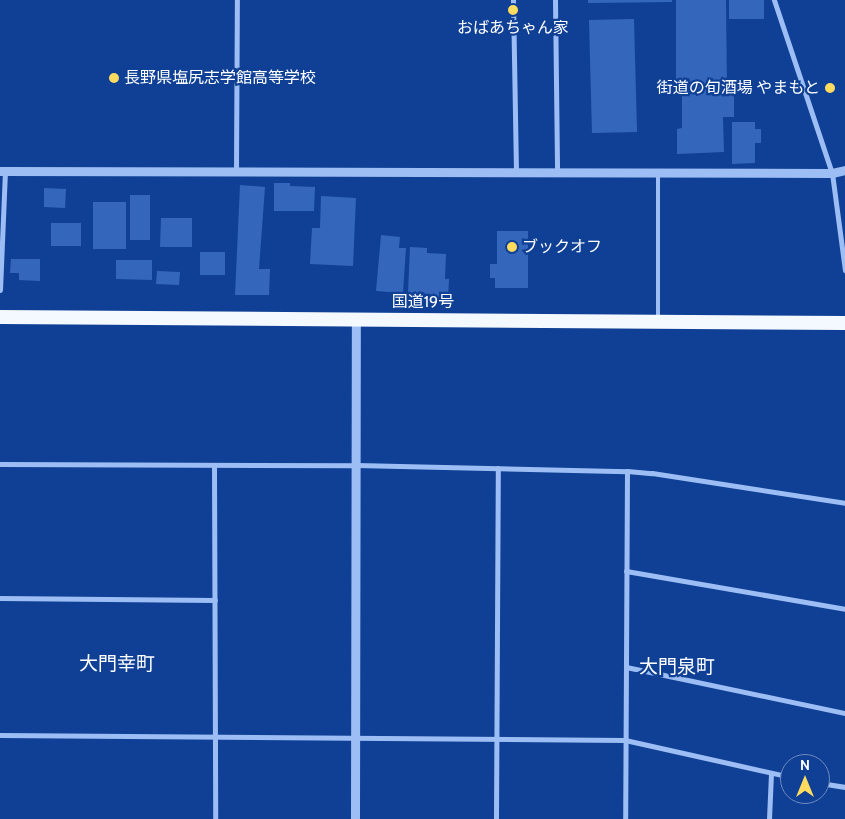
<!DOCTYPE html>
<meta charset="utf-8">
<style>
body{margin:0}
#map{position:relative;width:845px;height:819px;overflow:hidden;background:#0f4095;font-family:Cabin,"Noto Sans JP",sans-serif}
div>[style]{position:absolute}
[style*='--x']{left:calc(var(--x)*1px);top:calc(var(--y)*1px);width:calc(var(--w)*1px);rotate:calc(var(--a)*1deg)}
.building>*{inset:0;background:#3467bc}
.service>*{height:4px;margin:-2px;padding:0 2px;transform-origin:2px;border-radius:2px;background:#9dbef4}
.minor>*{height:5px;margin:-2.5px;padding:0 2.5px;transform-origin:2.5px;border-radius:2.5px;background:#9dbef4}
.tertiary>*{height:9px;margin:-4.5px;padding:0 4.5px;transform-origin:4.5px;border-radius:4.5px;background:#9dbef4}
.trunk>*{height:14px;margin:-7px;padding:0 7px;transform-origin:7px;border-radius:7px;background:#f4f8ff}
.dots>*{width:14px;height:14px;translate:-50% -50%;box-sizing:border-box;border:2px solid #0f4095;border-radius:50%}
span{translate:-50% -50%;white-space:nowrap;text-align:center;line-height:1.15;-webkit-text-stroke:4.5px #0f4095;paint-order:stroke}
.poi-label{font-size:16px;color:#fff}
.left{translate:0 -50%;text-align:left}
.right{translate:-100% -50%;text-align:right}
.street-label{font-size:16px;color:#fff}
.quarter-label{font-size:19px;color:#fff}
.north{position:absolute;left:780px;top:754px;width:50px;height:50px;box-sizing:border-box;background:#0f4095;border:1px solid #6f8cbf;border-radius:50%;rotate:0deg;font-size:14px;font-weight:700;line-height:20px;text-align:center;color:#fff}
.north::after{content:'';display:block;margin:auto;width:18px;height:22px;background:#ffdc60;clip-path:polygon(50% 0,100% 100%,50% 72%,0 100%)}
</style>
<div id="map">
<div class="building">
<div style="clip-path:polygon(588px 0,672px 0,672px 2px,588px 3px)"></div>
<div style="clip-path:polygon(676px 0,726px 0,727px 88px,734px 88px,734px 117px,723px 117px,724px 152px,677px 154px,677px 129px,682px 128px,682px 87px,676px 87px)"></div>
<div style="clip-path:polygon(729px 0,764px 0,764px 19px,729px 19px)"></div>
<div style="clip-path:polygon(634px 19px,637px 132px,592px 133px,589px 20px)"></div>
<div style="clip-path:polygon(732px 122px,755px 122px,755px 129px,761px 129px,761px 143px,755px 143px,755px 163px,732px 164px)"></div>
<div style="clip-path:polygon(274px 183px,290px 183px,290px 186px,315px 187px,314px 211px,274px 211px)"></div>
<div style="clip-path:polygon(240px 185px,265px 187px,259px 269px,270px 269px,269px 295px,235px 295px)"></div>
<div style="clip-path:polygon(44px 188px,66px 189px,65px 208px,44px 207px)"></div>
<div style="clip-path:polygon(130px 195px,150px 195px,150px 240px,130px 240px)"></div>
<div style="clip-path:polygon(321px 196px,356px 198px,353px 266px,310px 264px,312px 228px,320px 228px)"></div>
<div style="clip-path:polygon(93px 202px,126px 202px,126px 249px,93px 249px)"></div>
<div style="clip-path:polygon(161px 218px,192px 218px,192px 247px,160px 247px)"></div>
<div style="clip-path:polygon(51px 223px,81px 223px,81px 246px,51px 246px)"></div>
<div style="clip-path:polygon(497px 231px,528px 231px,528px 288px,495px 288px,495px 278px,490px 278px,490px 264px,497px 264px)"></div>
<div style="clip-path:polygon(381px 235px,400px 237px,399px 248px,406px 248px,403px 293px,376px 291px)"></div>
<div style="clip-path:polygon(410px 247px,427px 248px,427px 253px,446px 254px,445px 279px,449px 279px,448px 299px,437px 298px,437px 295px,408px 293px)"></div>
<div style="clip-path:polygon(200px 252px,225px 252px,225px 275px,200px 275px)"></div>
<div style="clip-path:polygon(11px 259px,40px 259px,40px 281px,19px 280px,19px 273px,10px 273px)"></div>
<div style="clip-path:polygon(116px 260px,152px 260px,152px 280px,116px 279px)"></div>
<div style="clip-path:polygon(157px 271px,180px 272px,179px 285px,156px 284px)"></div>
</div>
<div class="service">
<div style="--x:658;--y:174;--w:145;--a:90"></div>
</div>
<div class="minor">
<div style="--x:513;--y:0;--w:171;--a:89"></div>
<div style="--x:555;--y:0;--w:171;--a:89.3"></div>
<div style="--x:774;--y:0;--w:182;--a:71.5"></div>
<div style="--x:832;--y:173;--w:98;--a:82.4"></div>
<div style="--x:236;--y:170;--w:170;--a:-89.7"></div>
<div style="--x:0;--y:290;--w:119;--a:-87.6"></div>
<div style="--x:0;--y:464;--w:356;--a:0.2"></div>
<div style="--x:356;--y:465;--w:271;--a:1.3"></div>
<div style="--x:627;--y:471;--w:348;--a:90.3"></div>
<div style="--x:214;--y:466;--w:353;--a:89.8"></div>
<div style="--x:627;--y:471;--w:25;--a:5"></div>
<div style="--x:652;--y:473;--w:195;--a:8.8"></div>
<div style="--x:626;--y:571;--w:222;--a:9.8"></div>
<div style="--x:0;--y:598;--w:215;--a:0.5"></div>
<div style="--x:626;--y:667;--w:224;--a:11.9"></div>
<div style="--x:0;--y:735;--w:625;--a:0.46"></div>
<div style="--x:625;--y:740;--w:169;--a:12.6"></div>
<div style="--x:820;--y:783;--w:25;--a:9"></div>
<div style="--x:496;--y:819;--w:351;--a:-89.7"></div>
<div style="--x:769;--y:819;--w:45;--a:-87.5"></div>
</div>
<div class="tertiary">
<div style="--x:0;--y:171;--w:832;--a:0.14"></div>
<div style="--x:832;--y:173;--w:13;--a:-13"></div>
<div style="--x:355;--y:819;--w:499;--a:-89.9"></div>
</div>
<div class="trunk">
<div style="--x:0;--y:317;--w:845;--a:0.41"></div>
</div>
<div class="dots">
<div style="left:513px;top:10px;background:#ffdc60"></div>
<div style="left:114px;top:78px;background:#ffdc60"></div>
<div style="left:830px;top:88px;background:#ffdc60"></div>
<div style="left:512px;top:247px;background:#ffdc60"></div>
</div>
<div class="poi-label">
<span style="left:513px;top:28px">おばあちゃん家</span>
<span class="left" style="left:124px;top:78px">長野県塩尻志学館高等学校</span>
<span class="right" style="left:820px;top:88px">街道の旬酒場 やまもと</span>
<span class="left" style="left:522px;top:247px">ブックオフ</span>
</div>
<div class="street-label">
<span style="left:423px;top:302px">国道19号</span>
</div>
<div class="quarter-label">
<span style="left:117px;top:664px">大門幸町</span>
<span style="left:677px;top:667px">大門泉町</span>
</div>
<div class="north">N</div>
</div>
